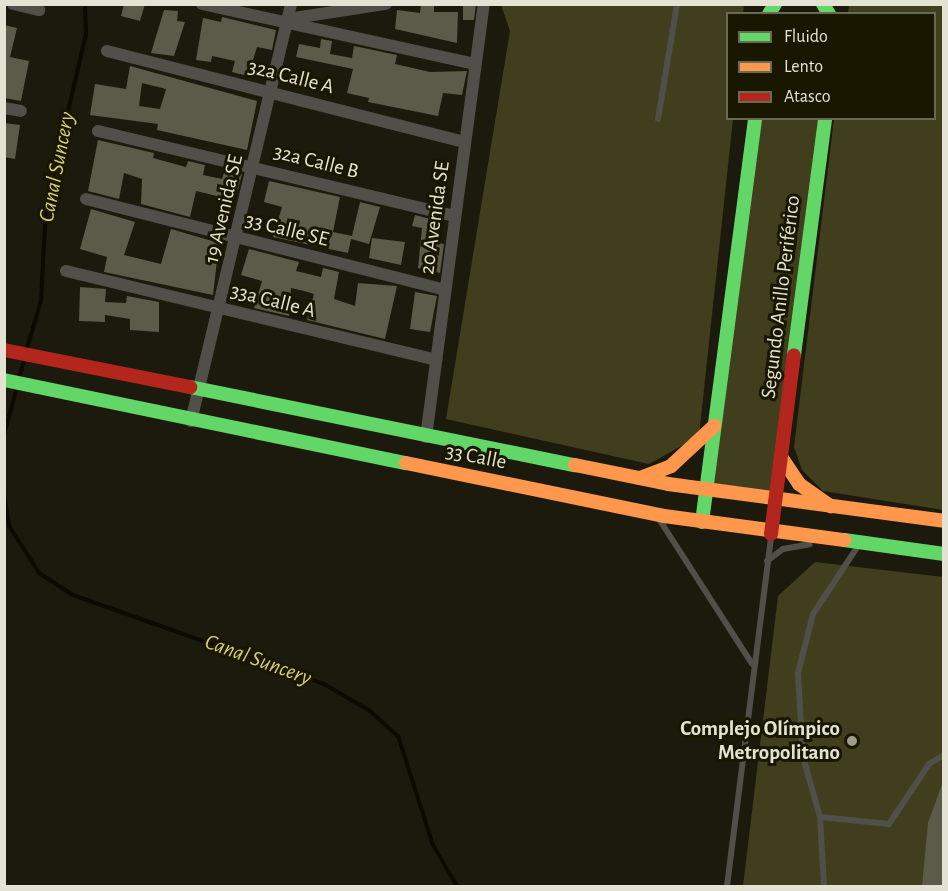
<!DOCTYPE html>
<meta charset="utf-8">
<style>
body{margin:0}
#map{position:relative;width:948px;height:891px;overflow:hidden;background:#1c1a0c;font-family:"Alegreya Sans",sans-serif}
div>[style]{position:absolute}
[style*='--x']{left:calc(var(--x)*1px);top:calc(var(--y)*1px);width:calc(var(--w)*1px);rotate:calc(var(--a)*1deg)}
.green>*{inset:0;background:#413e1e}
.stream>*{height:4px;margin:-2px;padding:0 2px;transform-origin:2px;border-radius:2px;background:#0d0901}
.building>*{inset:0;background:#5c5a48}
.lane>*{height:6px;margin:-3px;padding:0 3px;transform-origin:3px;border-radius:3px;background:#504f49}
.street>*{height:12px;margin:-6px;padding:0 6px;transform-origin:6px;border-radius:6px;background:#504f49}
.fast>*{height:14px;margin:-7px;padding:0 7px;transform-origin:7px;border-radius:7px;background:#63d668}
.slow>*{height:14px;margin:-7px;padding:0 7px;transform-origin:7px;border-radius:7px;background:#ff974d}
.jam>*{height:14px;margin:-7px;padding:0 7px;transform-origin:7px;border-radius:7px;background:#b3261e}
.dots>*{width:16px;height:16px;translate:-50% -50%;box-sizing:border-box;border:3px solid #191700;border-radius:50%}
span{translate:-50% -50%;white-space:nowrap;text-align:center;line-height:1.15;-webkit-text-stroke:6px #191700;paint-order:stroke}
.street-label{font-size:21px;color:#e4e3d3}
.poi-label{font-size:21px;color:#e4e3d3;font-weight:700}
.right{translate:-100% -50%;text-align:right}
.water-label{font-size:22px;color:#d6cf73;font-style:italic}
.frame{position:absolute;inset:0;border:6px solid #e4e3d3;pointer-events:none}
.legend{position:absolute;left:726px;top:12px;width:210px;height:108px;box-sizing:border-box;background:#191700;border:2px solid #6a6954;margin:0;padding:8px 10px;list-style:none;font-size:18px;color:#e4e3d3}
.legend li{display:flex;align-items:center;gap:12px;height:30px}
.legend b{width:30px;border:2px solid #6a6954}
</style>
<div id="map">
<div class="green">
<div style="clip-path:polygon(501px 5px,744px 5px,743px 13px,728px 14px,728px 118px,733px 119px,699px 436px,649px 464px,446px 419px,510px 31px)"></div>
<div style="clip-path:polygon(849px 5px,943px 5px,943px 510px,823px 491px,802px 470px,794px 447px,834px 119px,934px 118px,934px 14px,848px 13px)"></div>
<div style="clip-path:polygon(756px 119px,820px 119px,774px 501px,709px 491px)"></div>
<div style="clip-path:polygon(815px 562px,943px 577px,943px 886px,743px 886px,778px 596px)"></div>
</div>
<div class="stream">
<div style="--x:27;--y:348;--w:49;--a:-73.4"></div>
<div style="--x:41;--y:301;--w:95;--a:-87"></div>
<div style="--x:46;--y:206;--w:177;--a:-76.9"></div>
<div style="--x:86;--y:34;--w:30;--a:-92"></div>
<div style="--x:19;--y:377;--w:17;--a:-73"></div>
<div style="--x:4;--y:435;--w:50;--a:-74.8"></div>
<div style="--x:4;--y:494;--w:32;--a:81"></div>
<div style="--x:9;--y:526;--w:56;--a:57.4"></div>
<div style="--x:39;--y:573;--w:40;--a:32.9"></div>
<div style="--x:73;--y:595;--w:266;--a:19.5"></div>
<div style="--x:324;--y:684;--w:53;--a:30.4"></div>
<div style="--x:370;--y:711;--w:38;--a:42"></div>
<div style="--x:398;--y:736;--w:114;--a:72.2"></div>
<div style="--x:433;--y:845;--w:48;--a:59.7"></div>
</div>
<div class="building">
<div style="clip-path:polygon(124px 4px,145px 4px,140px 21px,121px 16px)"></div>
<div style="clip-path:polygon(421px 4px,434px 5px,434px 12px,458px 12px,457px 43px,395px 29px,397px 10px,420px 13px)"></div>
<div style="clip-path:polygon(463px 4px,476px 4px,474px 20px,463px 20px)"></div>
<div style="clip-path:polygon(164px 10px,178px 11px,177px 21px,185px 22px,174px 56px,151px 53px)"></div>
<div style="clip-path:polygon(222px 17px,276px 30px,272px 50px,257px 47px,248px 76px,232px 72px,235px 61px,212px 56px,211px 62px,196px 60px,203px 18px,221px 22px)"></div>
<div style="clip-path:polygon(4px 25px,17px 28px,10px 57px,29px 61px,21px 101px,4px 98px)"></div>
<div style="clip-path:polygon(321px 39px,332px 41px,330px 54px,352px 58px,354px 46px,397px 55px,395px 64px,430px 72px,467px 71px,462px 95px,443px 93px,438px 116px,368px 102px,369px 98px,347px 93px,353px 69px,296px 57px,299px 44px,320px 48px)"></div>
<div style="clip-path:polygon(evenodd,130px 66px,257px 101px,247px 150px,157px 130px,158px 124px,90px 115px,95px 84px,126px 89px,130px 66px,142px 83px,166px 89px,160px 109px,139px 106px,142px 83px)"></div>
<div style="clip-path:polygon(4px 123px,20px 125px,15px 159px,4px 157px)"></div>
<div style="clip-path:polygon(98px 140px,154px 153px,153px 158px,186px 167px,188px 161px,205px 165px,203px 175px,222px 179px,225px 170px,242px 174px,238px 189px,232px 188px,229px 199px,196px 191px,190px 217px,141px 204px,142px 179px,124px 173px,119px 199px,88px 191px)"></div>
<div style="clip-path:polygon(269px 181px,340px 197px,333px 232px,352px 236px,360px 202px,380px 207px,369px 244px,351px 239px,348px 253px,273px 237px,282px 207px,264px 202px)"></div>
<div style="clip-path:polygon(91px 209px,135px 222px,124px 255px,161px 264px,171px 229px,219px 243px,213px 295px,104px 272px,107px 257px,80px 249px)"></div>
<div style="clip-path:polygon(415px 215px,434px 220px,429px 241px,444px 244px,440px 273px,418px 268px,422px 228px,412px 226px)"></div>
<div style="clip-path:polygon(372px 238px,405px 242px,401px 265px,369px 258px)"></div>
<div style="clip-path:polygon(249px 249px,299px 262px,296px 271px,321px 277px,323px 268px,339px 272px,334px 299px,355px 306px,358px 283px,397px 286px,385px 339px,307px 320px,314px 294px,304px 291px,291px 288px,289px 316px,254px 308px,262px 281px,241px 275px)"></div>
<div style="clip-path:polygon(80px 287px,106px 289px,105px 302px,126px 303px,127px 296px,159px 302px,159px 332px,130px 330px,130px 319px,105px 315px,105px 322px,79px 321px)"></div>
<div style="clip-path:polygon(415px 292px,437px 296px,430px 332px,410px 329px)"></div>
<div style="clip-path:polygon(942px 784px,944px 886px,922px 886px,928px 823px)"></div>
</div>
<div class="lane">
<div style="--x:658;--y:119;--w:117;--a:-80.6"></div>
<div style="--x:659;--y:519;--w:172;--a:57.3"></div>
<div style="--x:767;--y:561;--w:20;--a:-37"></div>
<div style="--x:783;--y:549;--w:27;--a:-10"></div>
<div style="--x:820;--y:817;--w:69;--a:5.8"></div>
<div style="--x:889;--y:824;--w:72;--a:-56.3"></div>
<div style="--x:929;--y:764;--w:17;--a:-31"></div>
<div style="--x:727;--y:886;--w:351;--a:-82.8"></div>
<div style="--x:824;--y:886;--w:69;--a:-93.3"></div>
<div style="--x:820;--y:817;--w:62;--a:-105.8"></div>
<div style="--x:803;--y:757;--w:84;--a:-93.4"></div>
<div style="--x:798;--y:673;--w:61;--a:-75.7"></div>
<div style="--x:813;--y:614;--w:82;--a:-56.5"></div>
</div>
<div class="street">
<div style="--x:13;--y:4;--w:27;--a:13"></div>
<div style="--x:202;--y:4;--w:280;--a:12.4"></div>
<div style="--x:294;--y:18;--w:93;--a:-8.7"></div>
<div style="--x:107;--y:51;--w:369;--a:14.3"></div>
<div style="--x:4;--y:108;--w:17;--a:10"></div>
<div style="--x:98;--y:131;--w:366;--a:13.4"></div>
<div style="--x:86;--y:199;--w:370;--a:14.2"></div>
<div style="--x:66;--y:271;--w:381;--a:13.5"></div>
<div style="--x:191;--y:421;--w:429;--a:-76.5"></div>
<div style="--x:426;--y:437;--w:437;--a:-82.4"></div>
</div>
<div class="fast">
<div style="--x:823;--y:4;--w:12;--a:59"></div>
<div style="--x:769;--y:14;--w:12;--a:-59"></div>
<div style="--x:794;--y:355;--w:239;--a:-82.5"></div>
<div style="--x:4;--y:380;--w:410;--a:11.7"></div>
<div style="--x:190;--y:387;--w:393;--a:11.5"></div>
<div style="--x:702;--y:522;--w:407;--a:-82.5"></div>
<div style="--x:844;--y:540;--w:101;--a:8"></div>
</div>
<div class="slow">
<div style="--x:781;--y:457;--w:32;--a:56"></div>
<div style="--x:799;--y:484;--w:39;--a:35"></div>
<div style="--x:406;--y:463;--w:263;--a:11.6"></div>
<div style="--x:664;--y:516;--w:182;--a:7.6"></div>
<div style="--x:575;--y:465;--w:95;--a:11.5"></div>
<div style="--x:668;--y:484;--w:278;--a:7.6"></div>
<div style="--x:640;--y:478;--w:33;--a:-21"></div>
<div style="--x:671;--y:466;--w:59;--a:-42.9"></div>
</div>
<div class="jam">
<div style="--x:4;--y:350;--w:190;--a:11.3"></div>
<div style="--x:771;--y:534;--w:180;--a:-82.7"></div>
</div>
<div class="dots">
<div style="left:852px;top:741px;background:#9e9d8d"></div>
</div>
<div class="street-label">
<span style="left:291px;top:77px;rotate:14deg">32a Calle A</span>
<span style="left:316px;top:162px;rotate:14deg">32a Calle B</span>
<span style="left:224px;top:209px;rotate:-77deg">19 Avenida SE</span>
<span style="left:435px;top:218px;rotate:-82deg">20 Avenida SE</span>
<span style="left:287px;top:230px;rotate:14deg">33 Calle SE</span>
<span style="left:781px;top:297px;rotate:-83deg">Segundo Anillo Periférico</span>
<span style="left:273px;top:301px;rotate:14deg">33a Calle A</span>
<span style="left:476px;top:457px;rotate:11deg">33 Calle</span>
</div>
<div class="poi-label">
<span class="right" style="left:840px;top:741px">Complejo Olímpico<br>Metropolitano</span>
</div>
<div class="water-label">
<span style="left:57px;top:167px;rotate:-79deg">Canal Suncery</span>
<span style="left:258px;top:660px;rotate:20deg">Canal Suncery</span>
</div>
<div class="frame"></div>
<ul class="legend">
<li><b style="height:8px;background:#63d668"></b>Fluido</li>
<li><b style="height:8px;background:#ff974d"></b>Lento</li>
<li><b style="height:8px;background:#b3261e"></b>Atasco</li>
</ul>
</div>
